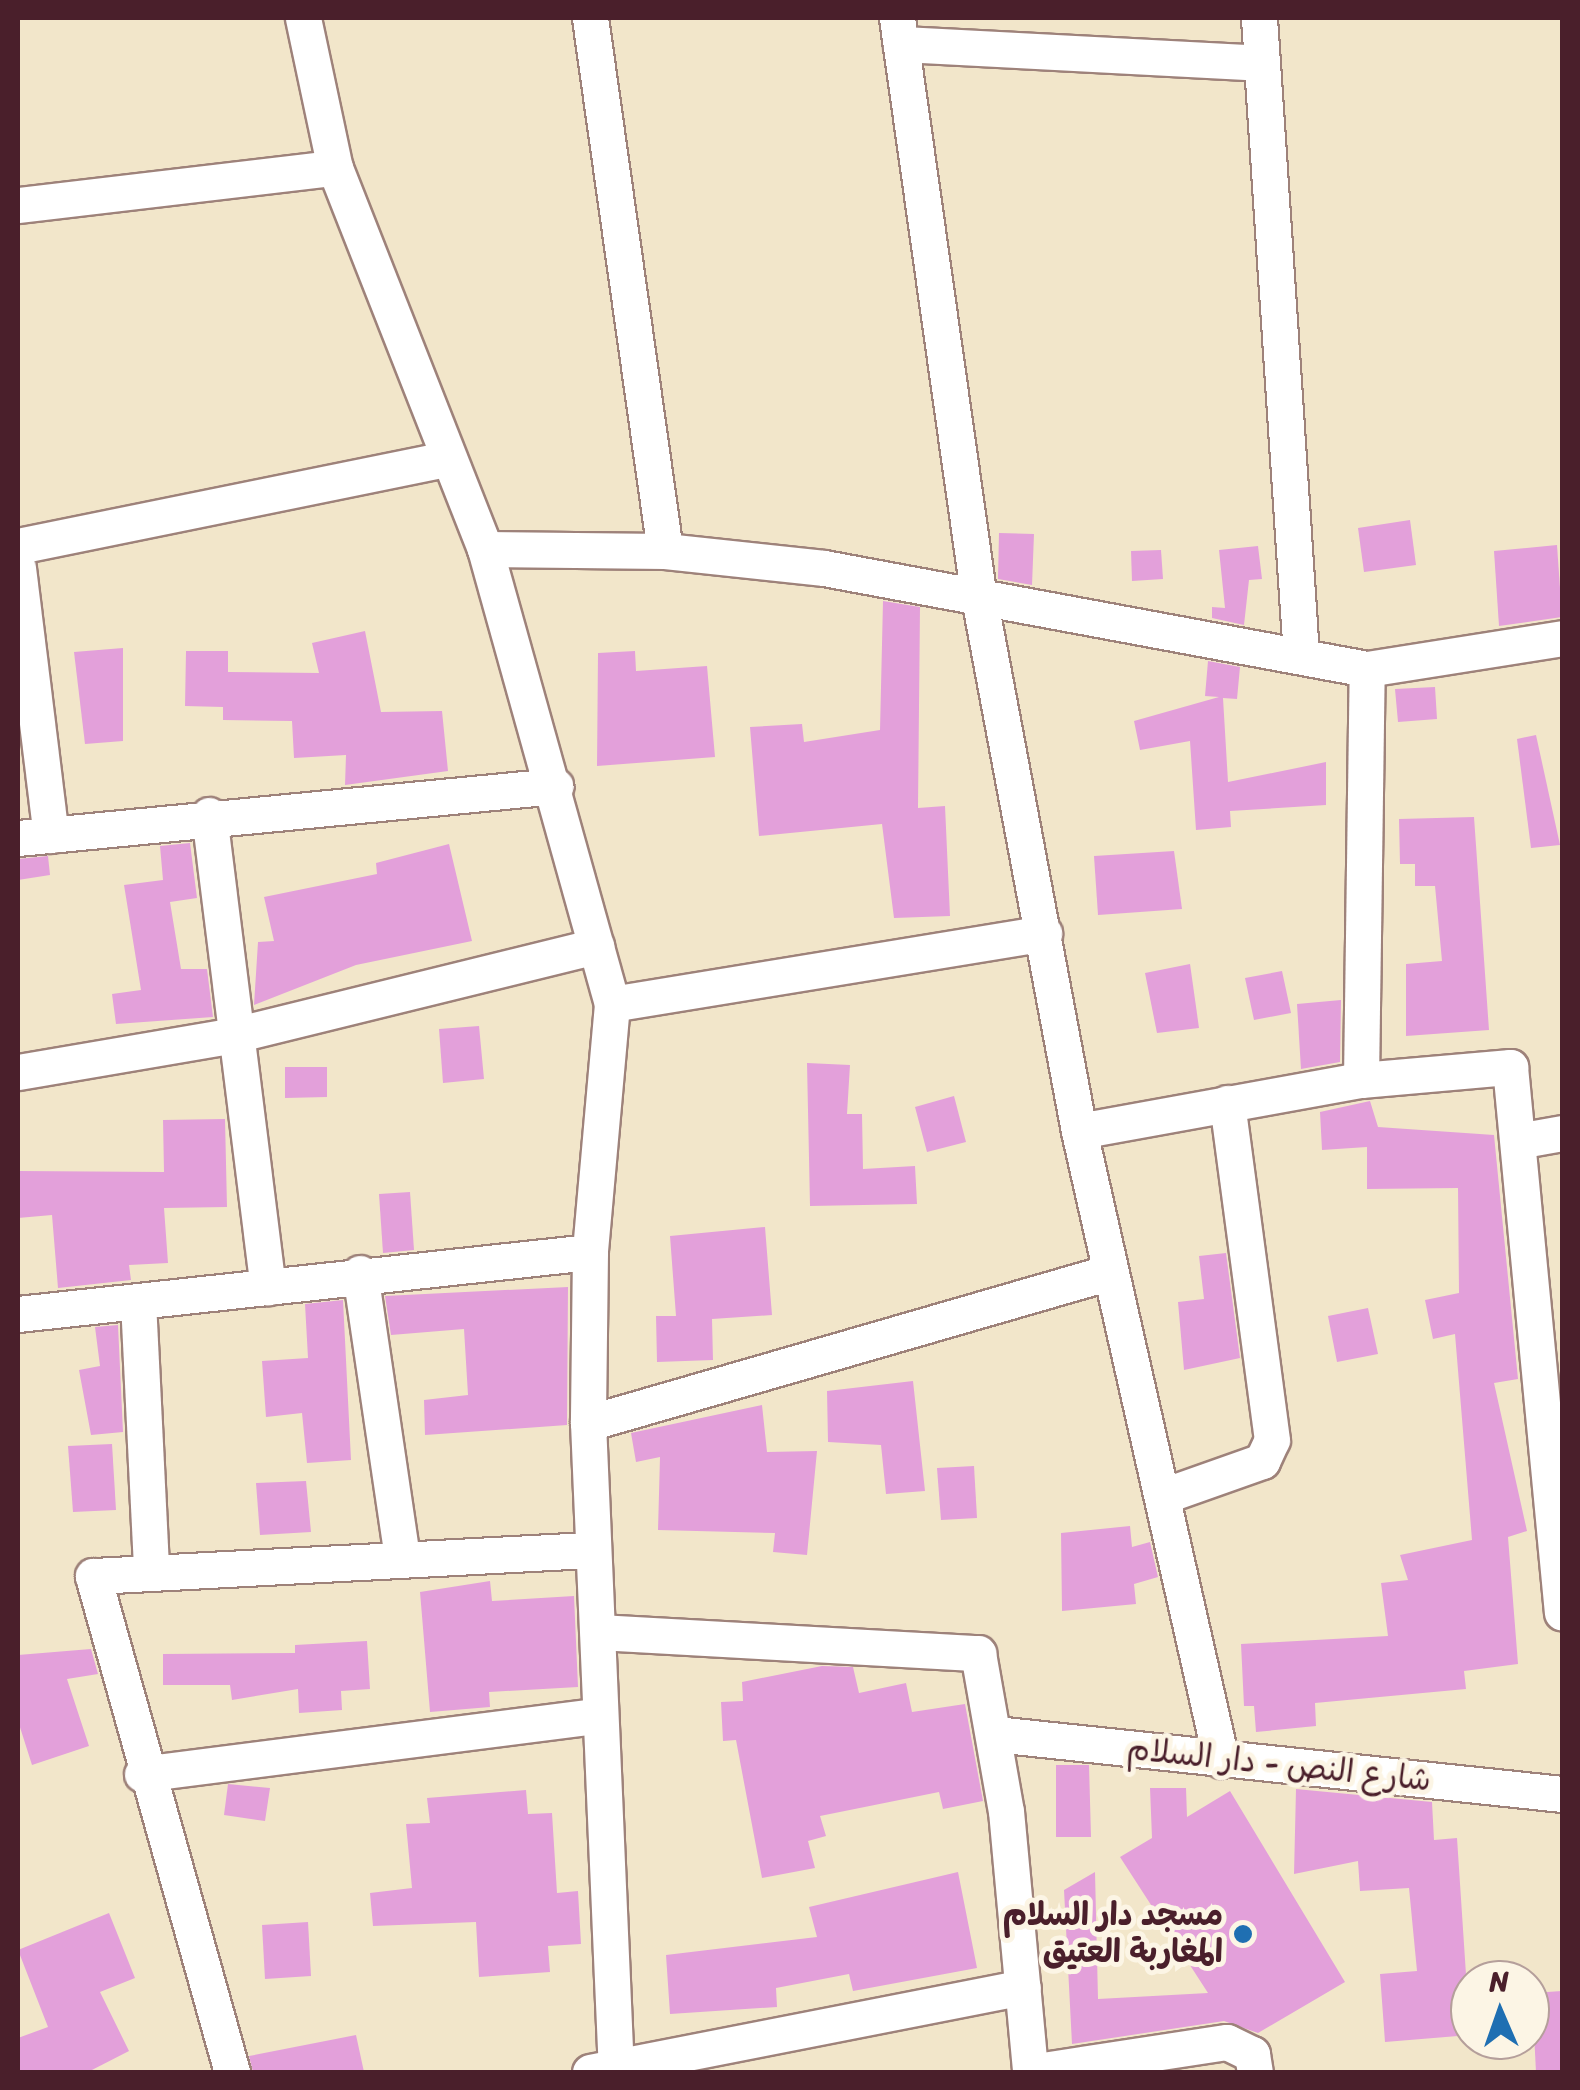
<!DOCTYPE html>
<meta charset="utf-8">
<style>
body{margin:0}
#map{position:relative;width:1580px;height:2090px;overflow:hidden;background:#f2e6ca;font-family:Sriracha,"Playpen Sans Arabic",sans-serif}
div>[style]{position:absolute}
[style*='--x']{left:calc(var(--x)*1px);top:calc(var(--y)*1px);width:calc(var(--w)*1px);rotate:calc(var(--a)*1deg)}
.building>*{inset:0;background:#e3a0da}
.roads{filter:drop-shadow(2px 0 #9e827a) drop-shadow(-2px 0 #9e827a) drop-shadow(0 2px #9e827a) drop-shadow(0 -2px #9e827a)}
.street>*{height:35px;margin:-17.5px;padding:0 17.5px;transform-origin:17.5px;border-radius:17.5px;background:#fff}
.dots>*{width:28px;height:28px;translate:-50% -50%;box-sizing:border-box;border:5px solid #fcf5e5;border-radius:50%}
span{translate:-50% -50%;white-space:nowrap;text-align:center;line-height:1.15;-webkit-text-stroke:10px #fcf5e5;paint-order:stroke}
.street-label{font-size:32px;color:#4a1f2b}
.poi-label{font-size:32px;color:#4a1f2b;font-weight:700}
.right{translate:-100% -50%;text-align:right}
.frame{position:absolute;inset:0;border:20px solid #4a1f2b;pointer-events:none}
.north{position:absolute;left:1450px;top:1960px;width:100px;height:100px;box-sizing:border-box;background:#fcf5e5;border:2px solid #b59f9b;border-radius:50%;rotate:358deg;font-size:28px;font-weight:700;line-height:40px;text-align:center;color:#4a1f2b}
.north::after{content:'';display:block;margin:auto;width:35px;height:45px;background:#1f6fb2;clip-path:polygon(50% 0,100% 100%,50% 72%,0 100%)}
</style>
<div id="map">
<div class="building">
<div style="clip-path:polygon(1410px 520px,1416px 565px,1364px 572px,1358px 528px)"></div>
<div style="clip-path:polygon(999px 533px,1034px 534px,1032px 585px,998px 579px)"></div>
<div style="clip-path:polygon(1557px 545px,1562px 617px,1499px 626px,1494px 551px)"></div>
<div style="clip-path:polygon(1258px 546px,1262px 579px,1249px 580px,1244px 625px,1212px 618px,1212px 607px,1225px 608px,1219px 550px)"></div>
<div style="clip-path:polygon(1161px 550px,1163px 579px,1132px 581px,1131px 551px)"></div>
<div style="clip-path:polygon(883px 601px,920px 607px,918px 808px,945px 806px,950px 916px,894px 918px,882px 824px,759px 836px,750px 727px,802px 724px,804px 742px,880px 730px)"></div>
<div style="clip-path:polygon(365px 631px,381px 712px,442px 711px,448px 771px,345px 785px,346px 755px,294px 758px,292px 721px,223px 720px,223px 707px,185px 706px,186px 651px,228px 651px,228px 672px,319px 673px,312px 643px)"></div>
<div style="clip-path:polygon(123px 648px,123px 741px,85px 744px,74px 652px)"></div>
<div style="clip-path:polygon(635px 651px,636px 671px,707px 666px,715px 757px,597px 766px,598px 653px)"></div>
<div style="clip-path:polygon(1208px 661px,1240px 667px,1237px 699px,1223px 698px,1228px 782px,1326px 762px,1326px 805px,1230px 811px,1231px 827px,1196px 830px,1190px 741px,1140px 750px,1134px 721px,1219px 697px,1205px 696px)"></div>
<div style="clip-path:polygon(1435px 687px,1437px 719px,1398px 722px,1395px 689px)"></div>
<div style="clip-path:polygon(1536px 735px,1560px 845px,1531px 848px,1517px 739px)"></div>
<div style="clip-path:polygon(1474px 817px,1489px 1030px,1406px 1036px,1406px 964px,1442px 961px,1435px 886px,1415px 886px,1415px 864px,1400px 864px,1399px 819px)"></div>
<div style="clip-path:polygon(190px 843px,197px 898px,170px 902px,181px 969px,207px 969px,213px 1017px,116px 1024px,112px 994px,141px 990px,124px 885px,163px 880px,160px 846px)"></div>
<div style="clip-path:polygon(449px 844px,472px 941px,356px 965px,254px 1005px,258px 942px,274px 941px,264px 897px,377px 874px,376px 863px)"></div>
<div style="clip-path:polygon(1174px 851px,1182px 909px,1098px 915px,1094px 856px)"></div>
<div style="clip-path:polygon(48px 856px,50px 875px,18px 880px,18px 859px)"></div>
<div style="clip-path:polygon(1190px 964px,1199px 1028px,1157px 1033px,1145px 973px)"></div>
<div style="clip-path:polygon(1282px 971px,1291px 1013px,1254px 1020px,1245px 978px)"></div>
<div style="clip-path:polygon(1341px 1000px,1340px 1062px,1301px 1069px,1297px 1004px)"></div>
<div style="clip-path:polygon(479px 1026px,484px 1079px,443px 1083px,439px 1029px)"></div>
<div style="clip-path:polygon(807px 1063px,850px 1065px,847px 1114px,862px 1114px,863px 1169px,915px 1166px,917px 1204px,810px 1206px)"></div>
<div style="clip-path:polygon(285px 1067px,327px 1067px,327px 1097px,285px 1098px)"></div>
<div style="clip-path:polygon(954px 1096px,966px 1142px,927px 1152px,915px 1107px)"></div>
<div style="clip-path:polygon(1370px 1101px,1378px 1127px,1494px 1135px,1518px 1379px,1494px 1383px,1527px 1531px,1508px 1537px,1518px 1664px,1464px 1671px,1466px 1689px,1315px 1703px,1316px 1726px,1256px 1732px,1254px 1706px,1244px 1706px,1241px 1644px,1388px 1636px,1381px 1583px,1408px 1580px,1400px 1555px,1472px 1540px,1455px 1334px,1433px 1339px,1425px 1300px,1459px 1293px,1458px 1188px,1367px 1189px,1367px 1147px,1322px 1150px,1320px 1112px)"></div>
<div style="clip-path:polygon(225px 1119px,227px 1207px,164px 1208px,168px 1263px,129px 1265px,131px 1280px,58px 1288px,52px 1215px,18px 1218px,18px 1171px,164px 1172px,163px 1120px)"></div>
<div style="clip-path:polygon(410px 1192px,414px 1250px,383px 1253px,379px 1194px)"></div>
<div style="clip-path:polygon(765px 1227px,772px 1315px,712px 1319px,713px 1360px,657px 1362px,656px 1316px,676px 1316px,670px 1236px)"></div>
<div style="clip-path:polygon(1226px 1253px,1240px 1358px,1184px 1370px,1178px 1302px,1204px 1299px,1199px 1256px)"></div>
<div style="clip-path:polygon(568px 1287px,567px 1425px,425px 1435px,424px 1400px,468px 1395px,464px 1329px,391px 1335px,385px 1296px)"></div>
<div style="clip-path:polygon(343px 1300px,351px 1460px,307px 1463px,302px 1413px,266px 1417px,262px 1361px,308px 1358px,305px 1304px)"></div>
<div style="clip-path:polygon(1368px 1308px,1378px 1354px,1337px 1362px,1328px 1316px)"></div>
<div style="clip-path:polygon(118px 1325px,123px 1432px,91px 1435px,79px 1370px,100px 1366px,95px 1327px)"></div>
<div style="clip-path:polygon(913px 1381px,925px 1491px,886px 1494px,881px 1445px,828px 1442px,827px 1391px)"></div>
<div style="clip-path:polygon(762px 1405px,767px 1452px,817px 1451px,807px 1555px,773px 1552px,775px 1533px,658px 1530px,660px 1457px,636px 1462px,631px 1433px)"></div>
<div style="clip-path:polygon(112px 1444px,116px 1510px,73px 1512px,68px 1446px)"></div>
<div style="clip-path:polygon(974px 1466px,977px 1518px,941px 1520px,937px 1468px)"></div>
<div style="clip-path:polygon(306px 1481px,311px 1532px,260px 1535px,256px 1483px)"></div>
<div style="clip-path:polygon(1130px 1526px,1132px 1547px,1150px 1542px,1158px 1577px,1134px 1584px,1136px 1604px,1062px 1611px,1061px 1533px)"></div>
<div style="clip-path:polygon(490px 1581px,492px 1601px,574px 1596px,578px 1687px,489px 1692px,490px 1707px,430px 1712px,420px 1592px)"></div>
<div style="clip-path:polygon(367px 1641px,370px 1689px,341px 1691px,342px 1710px,299px 1713px,298px 1689px,232px 1700px,230px 1685px,163px 1685px,163px 1654px,295px 1653px,295px 1645px)"></div>
<div style="clip-path:polygon(91px 1649px,98px 1674px,67px 1679px,89px 1746px,32px 1765px,18px 1721px,18px 1655px)"></div>
<div style="clip-path:polygon(822px 1666px,853px 1667px,859px 1693px,906px 1683px,912px 1712px,965px 1704px,983px 1801px,943px 1809px,939px 1792px,820px 1816px,826px 1836px,808px 1841px,815px 1868px,762px 1878px,736px 1740px,723px 1741px,721px 1702px,743px 1701px,742px 1682px)"></div>
<div style="clip-path:polygon(1056px 1765px,1089px 1765px,1091px 1837px,1056px 1837px)"></div>
<div style="clip-path:polygon(228px 1784px,270px 1788px,265px 1821px,224px 1815px)"></div>
<div style="clip-path:polygon(1150px 1788px,1186px 1788px,1187px 1817px,1230px 1791px,1345px 1982px,1258px 2033px,1224px 2021px,1072px 2044px,1064px 1890px,1095px 1872px,1098px 1999px,1208px 1993px,1120px 1857px,1152px 1838px)"></div>
<div style="clip-path:polygon(1296px 1789px,1432px 1802px,1434px 1840px,1457px 1838px,1470px 2035px,1385px 2042px,1380px 1974px,1417px 1971px,1409px 1888px,1360px 1891px,1358px 1861px,1294px 1874px)"></div>
<div style="clip-path:polygon(526px 1790px,528px 1814px,552px 1813px,557px 1893px,578px 1891px,581px 1944px,548px 1946px,550px 1972px,479px 1977px,476px 1922px,373px 1926px,370px 1893px,412px 1888px,406px 1824px,430px 1823px,427px 1798px)"></div>
<div style="clip-path:polygon(958px 1872px,977px 1968px,853px 1991px,849px 1974px,776px 1988px,777px 2007px,670px 2014px,666px 1955px,817px 1937px,809px 1907px)"></div>
<div style="clip-path:polygon(109px 1913px,135px 1978px,100px 1992px,129px 2051px,88px 2072px,18px 2072px,18px 2038px,48px 2027px,18px 1950px)"></div>
<div style="clip-path:polygon(308px 1922px,311px 1976px,265px 1979px,262px 1925px)"></div>
<div style="clip-path:polygon(1562px 1991px,1562px 2072px,1536px 2072px,1532px 1993px)"></div>
<div style="clip-path:polygon(356px 2035px,364px 2072px,253px 2072px,249px 2056px)"></div>
</div>
<div class="roads">
<div class="street">
<div style="--x:303;--y:18;--w:153;--a:78"></div>
<div style="--x:335;--y:168;--w:409;--a:68.5"></div>
<div style="--x:485;--y:549;--w:472;--a:74.4"></div>
<div style="--x:612;--y:1004;--w:249;--a:95.1"></div>
<div style="--x:590;--y:1252;--w:171;--a:90.7"></div>
<div style="--x:588;--y:1423;--w:650;--a:87.53"></div>
<div style="--x:590;--y:18;--w:538;--a:81.99"></div>
<div style="--x:897;--y:18;--w:580;--a:81.97"></div>
<div style="--x:978;--y:592;--w:548;--a:79.39"></div>
<div style="--x:1079;--y:1131;--w:645;--a:77.28"></div>
<div style="--x:1259;--y:18;--w:639;--a:86.23"></div>
<div style="--x:901;--y:44;--w:361;--a:3"></div>
<div style="--x:18;--y:205;--w:319;--a:-6.7"></div>
<div style="--x:18;--y:546;--w:436;--a:-11.5"></div>
<div style="--x:485;--y:549;--w:180;--a:0.6"></div>
<div style="--x:665;--y:551;--w:160;--a:6.1"></div>
<div style="--x:824;--y:568;--w:552;--a:10.54"></div>
<div style="--x:1367;--y:669;--w:197;--a:-9"></div>
<div style="--x:18;--y:568;--w:269;--a:83"></div>
<div style="--x:209;--y:815;--w:476;--a:82.9"></div>
<div style="--x:18;--y:838;--w:540;--a:-5.53"></div>
<div style="--x:612;--y:1004;--w:438;--a:-9.3"></div>
<div style="--x:18;--y:1072;--w:219;--a:-9.7"></div>
<div style="--x:234;--y:1035;--w:373;--a:-13.8"></div>
<div style="--x:1361;--y:1080;--w:411;--a:-89.2"></div>
<div style="--x:1079;--y:1131;--w:287;--a:-10.3"></div>
<div style="--x:1361;--y:1080;--w:150;--a:-5"></div>
<div style="--x:1510;--y:1067;--w:548;--a:84.56"></div>
<div style="--x:1523;--y:1140;--w:40;--a:-10"></div>
<div style="--x:360;--y:1273;--w:289;--a:81.6"></div>
<div style="--x:138;--y:1301;--w:268;--a:87.2"></div>
<div style="--x:18;--y:1314;--w:575;--a:-6.19"></div>
<div style="--x:588;--y:1423;--w:543;--a:-16.13"></div>
<div style="--x:1166;--y:1495;--w:102;--a:-19.5"></div>
<div style="--x:1262;--y:1461;--w:23;--a:-65"></div>
<div style="--x:1272;--y:1440;--w:340;--a:-97.6"></div>
<div style="--x:598;--y:1632;--w:381;--a:3.2"></div>
<div style="--x:978;--y:1653;--w:160;--a:80"></div>
<div style="--x:1006;--y:1811;--w:262;--a:84.7"></div>
<div style="--x:995;--y:1734;--w:570;--a:6.04"></div>
<div style="--x:142;--y:1774;--w:458;--a:-7.3"></div>
<div style="--x:232;--y:2072;--w:515;--a:-105.66"></div>
<div style="--x:93;--y:1576;--w:499;--a:-3"></div>
<div style="--x:590;--y:2072;--w:441;--a:-11.1"></div>
<div style="--x:1030;--y:2072;--w:199;--a:-8.7"></div>
<div style="--x:1227;--y:2042;--w:28;--a:26"></div>
<div style="--x:1252;--y:2054;--w:18;--a:81"></div>
</div>
</div>
<div class="dots">
<div style="left:1243px;top:1934px;background:#1f6fb2"></div>
</div>
<div class="street-label">
<span style="left:1279px;top:1765px;rotate:6deg">شارع النص - دار السلام</span>
</div>
<div class="poi-label">
<span class="right" style="left:1223px;top:1934px">مسجد دار السلام<br>المغاربة العتيق</span>
</div>
<div class="frame"></div>
<div class="north">N</div>
</div>
